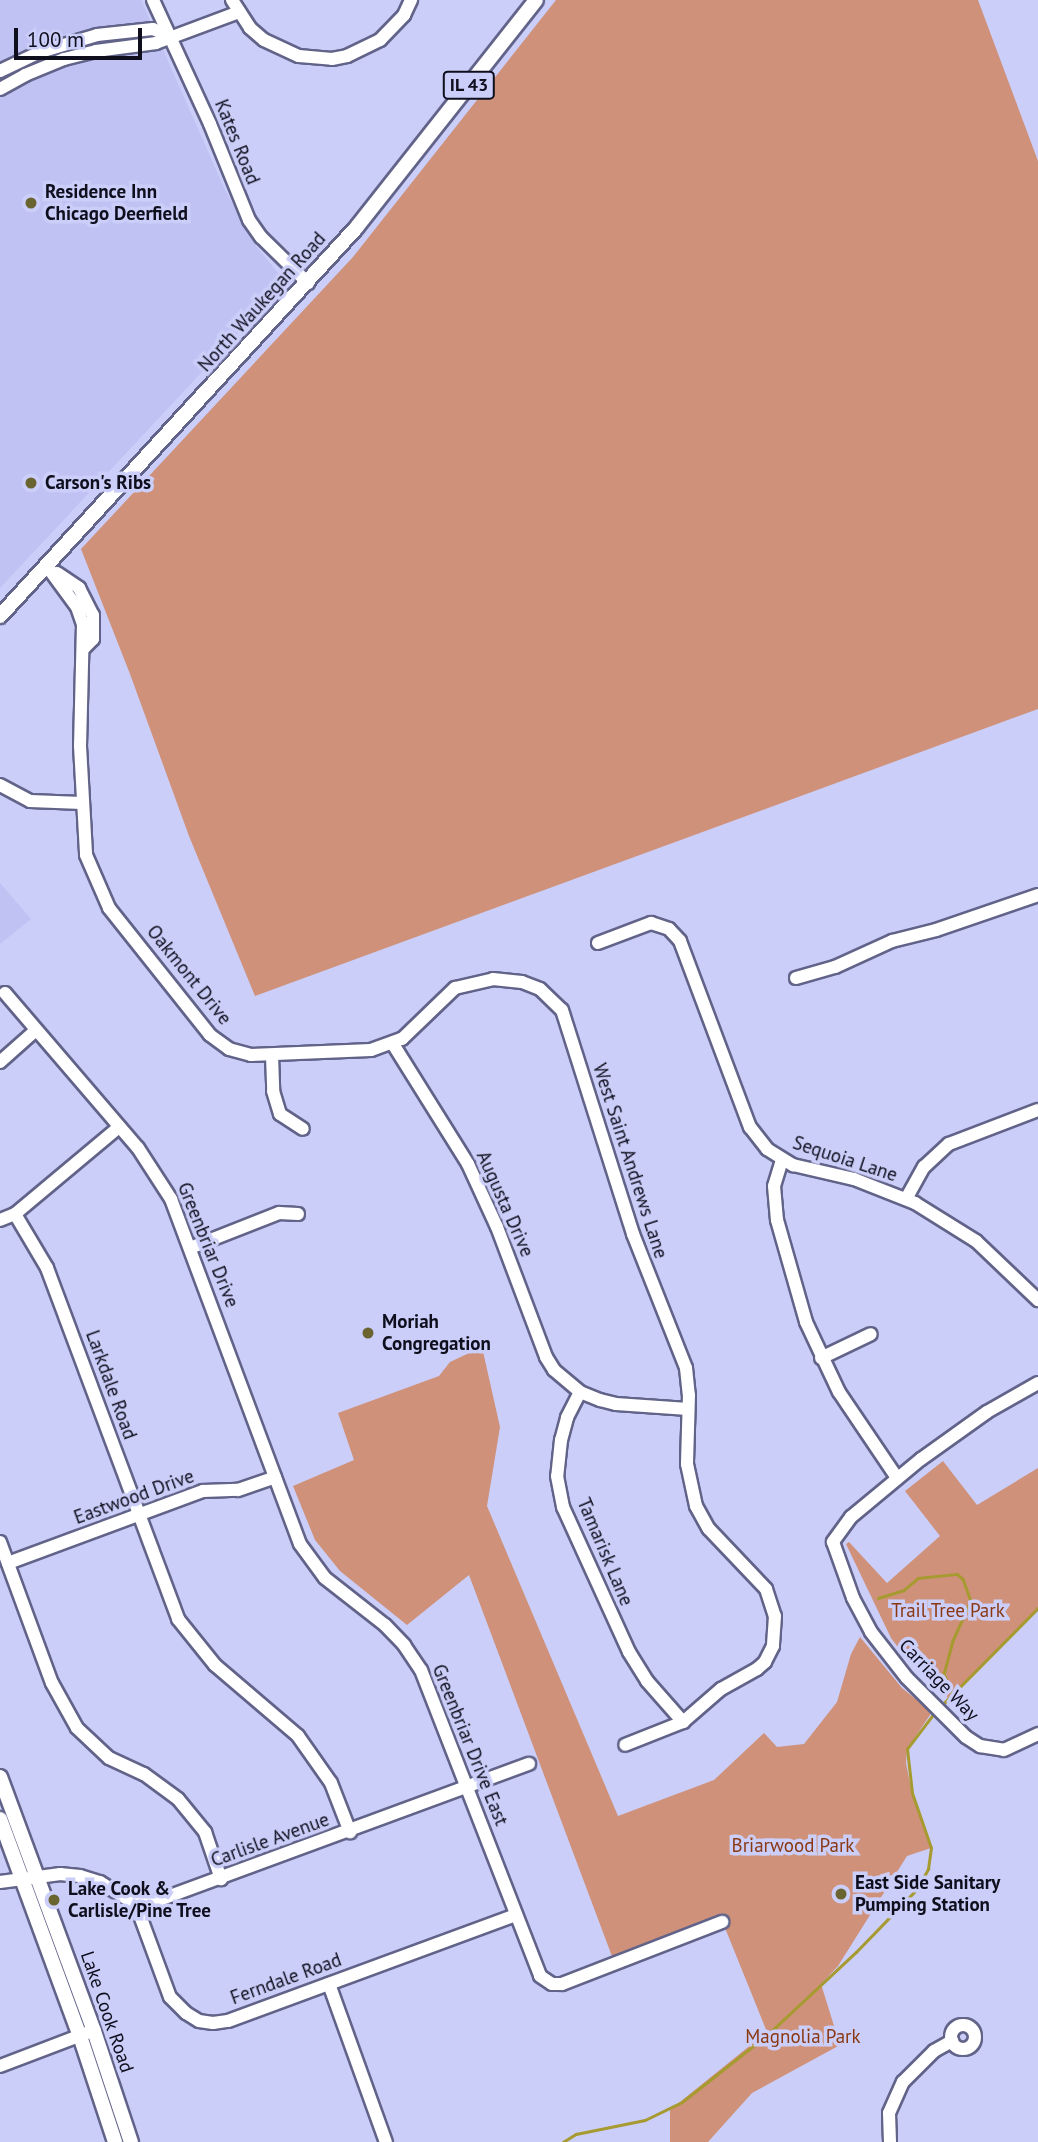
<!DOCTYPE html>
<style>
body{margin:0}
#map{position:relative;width:1038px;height:2142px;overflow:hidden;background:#cbcef8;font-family:"PT Sans",sans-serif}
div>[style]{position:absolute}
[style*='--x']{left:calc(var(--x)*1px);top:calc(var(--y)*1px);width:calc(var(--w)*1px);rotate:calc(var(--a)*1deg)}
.built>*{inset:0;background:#bfc2f3}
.green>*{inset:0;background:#cf9179}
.stream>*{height:2.5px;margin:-1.25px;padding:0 1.25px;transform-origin:1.25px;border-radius:1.25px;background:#a69a31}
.roads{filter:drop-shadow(2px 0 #626389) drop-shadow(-2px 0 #626389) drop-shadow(0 2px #626389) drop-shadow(0 -2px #626389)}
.minor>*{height:12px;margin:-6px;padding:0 6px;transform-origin:6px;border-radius:6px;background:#fff}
.minor>.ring{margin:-6px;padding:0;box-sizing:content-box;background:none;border:12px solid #fff;border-radius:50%}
.major>*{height:14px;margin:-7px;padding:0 7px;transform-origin:7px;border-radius:7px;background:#fff}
.dots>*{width:19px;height:19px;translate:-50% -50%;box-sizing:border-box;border:4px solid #cbcef8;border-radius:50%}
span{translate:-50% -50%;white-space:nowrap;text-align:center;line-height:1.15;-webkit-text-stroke:7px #cbcef8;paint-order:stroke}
.shield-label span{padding:2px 5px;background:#cbcef8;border:2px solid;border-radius:5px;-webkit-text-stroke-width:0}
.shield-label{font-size:18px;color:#0e0e1d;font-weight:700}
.street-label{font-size:19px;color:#0e0e1d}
.poi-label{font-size:19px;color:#0e0e1d;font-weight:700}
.left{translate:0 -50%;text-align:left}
.park-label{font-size:19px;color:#8a3811}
.scale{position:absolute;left:14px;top:28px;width:128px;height:32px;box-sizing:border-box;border:4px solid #0e0e1d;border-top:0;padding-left:9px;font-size:21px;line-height:24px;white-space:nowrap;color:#0e0e1d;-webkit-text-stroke:5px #cbcef8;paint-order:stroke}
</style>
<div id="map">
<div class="built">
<div style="clip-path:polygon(0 0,141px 0,225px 190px,256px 246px,278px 273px,272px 297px,0 588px)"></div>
<div style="clip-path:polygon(0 883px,31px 919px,0 944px)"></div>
</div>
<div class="green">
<div style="clip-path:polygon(556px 0,978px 0,1038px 161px,1038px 709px,255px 996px,189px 836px,130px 674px,81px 549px,353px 257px)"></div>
<div style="clip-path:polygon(482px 1347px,500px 1427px,487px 1506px,618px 1816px,714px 1780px,764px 1733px,777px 1747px,804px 1744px,837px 1702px,851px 1654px,860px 1637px,902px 1688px,932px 1712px,907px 1749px,906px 1763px,912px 1793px,931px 1848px,907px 1856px,838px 1966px,821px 1984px,840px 2045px,752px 2093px,708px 2142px,670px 2142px,670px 2110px,783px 2019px,767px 2032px,721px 1918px,613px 1959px,469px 1575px,407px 1625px,340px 1571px,315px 1540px,293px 1486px,354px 1460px,338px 1413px,439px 1376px,450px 1362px)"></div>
<div style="clip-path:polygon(943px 1461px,977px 1505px,1038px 1468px,1038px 1608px,948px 1698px,907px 1659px,891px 1638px,846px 1544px,849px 1542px,887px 1583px,940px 1536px,905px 1491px)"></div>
</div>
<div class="stream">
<div style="--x:878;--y:1598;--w:27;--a:-17"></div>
<div style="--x:904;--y:1590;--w:18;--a:-41"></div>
<div style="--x:918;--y:1578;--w:39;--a:-6"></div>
<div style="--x:957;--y:1574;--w:8;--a:40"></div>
<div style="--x:963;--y:1579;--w:23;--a:70"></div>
<div style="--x:971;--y:1601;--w:44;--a:114.2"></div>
<div style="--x:953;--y:1641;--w:34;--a:105"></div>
<div style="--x:944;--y:1674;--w:21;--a:67"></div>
<div style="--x:942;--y:1705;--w:136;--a:-45.3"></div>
<div style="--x:563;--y:2142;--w:15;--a:-32"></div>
<div style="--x:576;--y:2134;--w:70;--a:-11.5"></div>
<div style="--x:645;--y:2120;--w:41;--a:-25.9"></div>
<div style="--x:682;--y:2102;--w:107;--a:-38.2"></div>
<div style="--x:766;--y:2036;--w:123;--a:-43"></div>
<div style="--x:856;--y:1952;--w:88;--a:-45.9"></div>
<div style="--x:917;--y:1889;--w:23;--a:-61"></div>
<div style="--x:928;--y:1869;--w:21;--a:-82"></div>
<div style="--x:931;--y:1848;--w:58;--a:-109.1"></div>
<div style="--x:912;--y:1793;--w:44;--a:-96.5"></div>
<div style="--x:907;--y:1749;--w:46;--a:-52.9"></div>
</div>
<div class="roads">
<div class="minor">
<div style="--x:153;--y:0;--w:136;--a:65.3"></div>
<div style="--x:210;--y:124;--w:104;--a:67.9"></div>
<div style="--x:249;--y:220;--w:21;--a:55"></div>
<div style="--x:261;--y:237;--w:66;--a:44.4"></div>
<div style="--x:232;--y:0;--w:33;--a:57"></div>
<div style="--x:250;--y:28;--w:18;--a:41"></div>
<div style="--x:264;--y:40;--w:38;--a:25"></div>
<div style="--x:299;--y:56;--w:33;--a:5"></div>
<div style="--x:332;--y:59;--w:15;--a:-11"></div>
<div style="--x:347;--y:56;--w:37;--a:-26"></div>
<div style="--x:380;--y:40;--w:35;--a:-46"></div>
<div style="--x:404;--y:15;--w:17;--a:-65"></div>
<div style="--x:0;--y:71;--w:44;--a:-25.4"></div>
<div style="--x:40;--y:52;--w:59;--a:-16.6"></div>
<div style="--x:97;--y:35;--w:56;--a:-6.1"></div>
<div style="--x:153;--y:29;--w:20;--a:24"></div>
<div style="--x:0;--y:89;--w:29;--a:-29"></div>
<div style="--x:25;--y:75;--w:42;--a:-22.3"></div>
<div style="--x:64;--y:59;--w:33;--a:-14"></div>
<div style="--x:96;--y:51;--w:61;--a:-7.6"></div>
<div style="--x:156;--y:43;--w:89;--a:-20.5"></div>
<div style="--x:46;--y:565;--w:52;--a:53.6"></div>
<div style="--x:77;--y:607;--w:18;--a:71"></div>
<div style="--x:83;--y:624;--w:122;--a:91.4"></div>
<div style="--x:80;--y:746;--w:109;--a:86.8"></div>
<div style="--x:86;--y:855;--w:58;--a:66.5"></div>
<div style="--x:109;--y:908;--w:162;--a:51.5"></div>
<div style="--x:210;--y:1035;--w:24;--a:36"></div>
<div style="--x:229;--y:1049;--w:23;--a:15"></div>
<div style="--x:251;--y:1055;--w:120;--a:-2.4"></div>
<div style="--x:371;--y:1050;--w:33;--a:-20"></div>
<div style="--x:402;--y:1039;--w:74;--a:-43.9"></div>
<div style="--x:455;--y:988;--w:39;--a:-13"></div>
<div style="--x:493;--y:979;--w:29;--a:6"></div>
<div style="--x:522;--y:982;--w:19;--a:21"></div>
<div style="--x:540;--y:989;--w:30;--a:44"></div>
<div style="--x:562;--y:1010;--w:235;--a:72.4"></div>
<div style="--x:633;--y:1234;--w:144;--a:68.4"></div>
<div style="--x:686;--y:1368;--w:27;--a:84"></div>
<div style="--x:689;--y:1395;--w:69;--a:91.7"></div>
<div style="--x:687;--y:1464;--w:43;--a:77.9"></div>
<div style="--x:696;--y:1506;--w:26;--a:61"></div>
<div style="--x:709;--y:1529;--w:83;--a:46.5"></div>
<div style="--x:766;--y:1589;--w:28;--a:72"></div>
<div style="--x:775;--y:1616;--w:30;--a:94"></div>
<div style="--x:773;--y:1646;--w:18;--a:117"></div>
<div style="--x:765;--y:1662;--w:11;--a:139"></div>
<div style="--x:757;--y:1669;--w:41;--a:150.9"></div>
<div style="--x:721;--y:1689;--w:50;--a:139"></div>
<div style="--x:683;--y:1722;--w:62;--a:158.4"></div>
<div style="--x:57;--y:573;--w:27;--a:34"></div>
<div style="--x:79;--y:588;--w:30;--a:63"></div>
<div style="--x:93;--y:615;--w:24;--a:90"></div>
<div style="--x:93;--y:639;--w:13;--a:135"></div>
<div style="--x:0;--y:785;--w:34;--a:28"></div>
<div style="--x:30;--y:801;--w:52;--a:2.2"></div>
<div style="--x:598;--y:943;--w:57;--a:-20.7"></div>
<div style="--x:651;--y:923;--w:19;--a:18"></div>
<div style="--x:669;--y:929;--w:16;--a:47"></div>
<div style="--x:680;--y:941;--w:199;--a:69.4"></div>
<div style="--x:750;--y:1127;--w:28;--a:52"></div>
<div style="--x:767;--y:1149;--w:31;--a:32"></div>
<div style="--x:793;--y:1165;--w:63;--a:12.9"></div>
<div style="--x:854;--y:1179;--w:66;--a:21.5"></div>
<div style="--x:915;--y:1203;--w:72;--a:31.9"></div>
<div style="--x:976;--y:1241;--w:86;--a:43.6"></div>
<div style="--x:796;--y:978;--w:41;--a:-15.8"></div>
<div style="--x:835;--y:967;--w:63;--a:-24.5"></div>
<div style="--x:892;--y:941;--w:45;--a:-14"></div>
<div style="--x:936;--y:930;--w:108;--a:-18.9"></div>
<div style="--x:5;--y:993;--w:204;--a:49.4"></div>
<div style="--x:138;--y:1148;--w:61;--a:57.1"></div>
<div style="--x:171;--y:1199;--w:368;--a:69.5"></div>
<div style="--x:300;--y:1544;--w:42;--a:53.7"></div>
<div style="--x:325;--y:1578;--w:76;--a:38.1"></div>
<div style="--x:385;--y:1625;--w:28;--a:46"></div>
<div style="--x:404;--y:1645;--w:30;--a:56"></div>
<div style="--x:421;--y:1670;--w:328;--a:68.7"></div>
<div style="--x:540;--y:1976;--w:14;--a:34"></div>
<div style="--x:552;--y:1984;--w:10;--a:0"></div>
<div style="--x:562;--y:1984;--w:172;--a:-21.2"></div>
<div style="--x:393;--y:1044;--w:142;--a:58"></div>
<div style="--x:468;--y:1164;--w:69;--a:65.3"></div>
<div style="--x:497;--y:1227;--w:139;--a:69.3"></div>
<div style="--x:546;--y:1357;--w:15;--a:58"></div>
<div style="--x:554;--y:1370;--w:34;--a:40"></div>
<div style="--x:580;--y:1392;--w:22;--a:22"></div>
<div style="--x:600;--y:1400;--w:16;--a:14"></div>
<div style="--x:616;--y:1404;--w:72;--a:4"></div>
<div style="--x:272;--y:1055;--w:36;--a:88"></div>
<div style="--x:273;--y:1091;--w:24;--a:73"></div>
<div style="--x:280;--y:1114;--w:27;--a:33"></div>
<div style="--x:0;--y:1062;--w:48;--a:-41.6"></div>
<div style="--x:782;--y:1160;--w:27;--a:107"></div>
<div style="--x:774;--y:1186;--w:34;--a:85"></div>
<div style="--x:777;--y:1220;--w:106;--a:74.1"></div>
<div style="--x:806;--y:1322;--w:77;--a:64.8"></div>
<div style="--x:839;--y:1392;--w:104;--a:56"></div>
<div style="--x:906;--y:1199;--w:37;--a:-61"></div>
<div style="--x:924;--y:1167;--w:34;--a:-43"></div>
<div style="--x:949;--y:1144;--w:95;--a:-20.9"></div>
<div style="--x:15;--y:1214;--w:63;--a:59.3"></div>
<div style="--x:47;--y:1268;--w:375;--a:69.5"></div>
<div style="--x:178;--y:1619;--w:59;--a:51.2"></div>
<div style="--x:215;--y:1665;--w:109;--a:40.5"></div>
<div style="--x:298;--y:1736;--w:57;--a:54.9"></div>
<div style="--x:331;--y:1783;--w:53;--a:68.8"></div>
<div style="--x:0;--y:1220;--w:16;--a:-22"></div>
<div style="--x:15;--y:1214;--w:136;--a:-39.9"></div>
<div style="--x:190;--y:1248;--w:96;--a:-21.5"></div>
<div style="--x:279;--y:1213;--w:19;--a:3"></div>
<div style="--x:821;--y:1358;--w:55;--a:-25.6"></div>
<div style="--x:1038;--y:1383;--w:59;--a:150.4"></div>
<div style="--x:987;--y:1412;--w:81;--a:144.5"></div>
<div style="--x:921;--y:1459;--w:91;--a:140.4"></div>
<div style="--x:851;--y:1517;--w:31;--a:126"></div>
<div style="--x:833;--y:1542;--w:59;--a:70.3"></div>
<div style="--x:853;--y:1598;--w:38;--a:62"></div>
<div style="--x:871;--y:1632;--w:58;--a:52"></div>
<div style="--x:907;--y:1678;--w:83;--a:45"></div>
<div style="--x:966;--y:1737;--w:17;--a:33"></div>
<div style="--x:980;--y:1746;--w:24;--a:9"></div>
<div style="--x:1004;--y:1750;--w:38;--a:-25"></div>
<div style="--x:580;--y:1392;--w:29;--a:117"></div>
<div style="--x:567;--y:1418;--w:23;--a:105"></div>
<div style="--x:561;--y:1440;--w:36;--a:96"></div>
<div style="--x:557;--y:1476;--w:32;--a:79"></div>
<div style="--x:563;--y:1507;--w:159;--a:65.5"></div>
<div style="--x:629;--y:1652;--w:34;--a:58"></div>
<div style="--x:647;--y:1681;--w:55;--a:48.7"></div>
<div style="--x:0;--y:1542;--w:150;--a:69.8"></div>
<div style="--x:52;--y:1683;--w:51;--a:60.9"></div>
<div style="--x:77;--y:1728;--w:44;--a:43.2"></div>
<div style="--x:109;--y:1758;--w:38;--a:25"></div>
<div style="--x:144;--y:1774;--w:42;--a:36.3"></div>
<div style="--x:178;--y:1799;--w:43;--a:50.7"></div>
<div style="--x:205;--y:1832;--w:50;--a:71.2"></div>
<div style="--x:8;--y:1563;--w:208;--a:-20.3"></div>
<div style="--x:203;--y:1491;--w:35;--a:-2"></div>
<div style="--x:238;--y:1490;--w:39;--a:-19"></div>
<div style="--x:0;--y:1882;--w:61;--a:-7.6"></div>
<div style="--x:60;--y:1874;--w:20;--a:6"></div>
<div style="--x:80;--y:1876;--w:21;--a:17"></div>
<div style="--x:100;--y:1882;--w:36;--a:32"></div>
<div style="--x:130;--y:1901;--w:18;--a:9"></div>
<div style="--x:148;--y:1904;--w:406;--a:-20.2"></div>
<div style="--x:135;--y:1902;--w:101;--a:69.8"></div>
<div style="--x:170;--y:1997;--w:23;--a:45"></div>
<div style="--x:186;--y:2013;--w:15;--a:32"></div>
<div style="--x:199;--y:2021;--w:14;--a:8"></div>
<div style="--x:213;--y:2023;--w:15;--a:-8"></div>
<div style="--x:228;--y:2021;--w:307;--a:-20.2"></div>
<div style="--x:329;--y:1984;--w:168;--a:70.2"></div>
<div class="ring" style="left:951px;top:2025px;width:12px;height:12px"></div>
<div style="--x:0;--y:2066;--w:93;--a:-20.8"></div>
<div style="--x:890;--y:2142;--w:29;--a:-92"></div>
<div style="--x:889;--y:2113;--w:34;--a:-66"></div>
<div style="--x:903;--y:2082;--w:44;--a:-45"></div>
<div style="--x:934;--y:2051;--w:21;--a:-29"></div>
</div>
<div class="major">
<div style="--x:0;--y:616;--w:527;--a:-47.46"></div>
<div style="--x:356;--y:228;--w:290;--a:-51.7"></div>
<div style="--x:0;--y:1777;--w:271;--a:69.7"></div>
<div style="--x:94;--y:2031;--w:117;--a:71.6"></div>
<div style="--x:0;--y:1819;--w:231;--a:69.8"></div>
<div style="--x:80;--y:2036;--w:112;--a:71.7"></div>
</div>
</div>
<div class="dots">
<div style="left:31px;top:203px;background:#6a6430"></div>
<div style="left:31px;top:483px;background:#6a6430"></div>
<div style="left:368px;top:1333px;background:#6a6430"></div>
<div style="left:841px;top:1894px;background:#6a6430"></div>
<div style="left:54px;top:1900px;background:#6a6430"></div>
</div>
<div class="shield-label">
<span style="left:469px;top:85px">IL 43</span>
</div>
<div class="street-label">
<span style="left:237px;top:142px;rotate:68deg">Kates Road</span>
<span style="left:262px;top:302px;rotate:-48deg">North Waukegan Road</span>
<span style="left:189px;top:975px;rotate:51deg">Oakmont Drive</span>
<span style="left:845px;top:1159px;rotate:18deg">Sequoia Lane</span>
<span style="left:630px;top:1161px;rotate:72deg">West Saint Andrews Lane</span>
<span style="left:505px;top:1204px;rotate:66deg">Augusta Drive</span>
<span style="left:208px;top:1245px;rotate:68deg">Greenbriar Drive</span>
<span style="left:111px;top:1385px;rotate:70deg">Larkdale Road</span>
<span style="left:134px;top:1497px;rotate:-20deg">Eastwood Drive</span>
<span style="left:605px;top:1552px;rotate:67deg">Tamarisk Lane</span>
<span style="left:939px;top:1680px;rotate:46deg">Carriage Way</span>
<span style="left:470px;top:1745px;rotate:68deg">Greenbriar Drive East</span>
<span style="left:270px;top:1840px;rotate:-20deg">Carlisle Avenue</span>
<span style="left:286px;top:1979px;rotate:-20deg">Ferndale Road</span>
<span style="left:107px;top:2012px;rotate:71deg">Lake Cook Road</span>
</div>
<div class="poi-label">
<span class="left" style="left:45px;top:203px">Residence Inn<br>Chicago Deerfield</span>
<span class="left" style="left:45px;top:483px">Carson's Ribs</span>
<span class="left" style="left:382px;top:1333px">Moriah<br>Congregation</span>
<span class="left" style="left:855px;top:1894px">East Side Sanitary<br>Pumping Station</span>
<span class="left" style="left:68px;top:1900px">Lake Cook &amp;<br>Carlisle/Pine Tree</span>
</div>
<div class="park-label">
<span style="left:948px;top:1611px">Trail Tree Park</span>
<span style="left:793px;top:1846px">Briarwood Park</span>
<span style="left:803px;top:2037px">Magnolia Park</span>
</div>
<div class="scale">100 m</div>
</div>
